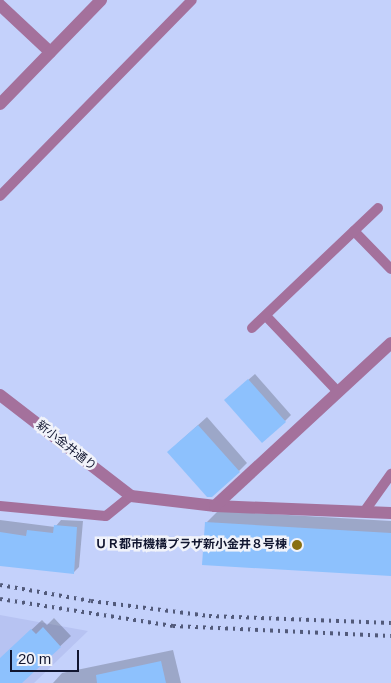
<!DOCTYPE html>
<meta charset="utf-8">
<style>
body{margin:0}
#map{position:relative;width:391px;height:683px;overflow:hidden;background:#c4d1fb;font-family:Arial,"Noto Sans JP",sans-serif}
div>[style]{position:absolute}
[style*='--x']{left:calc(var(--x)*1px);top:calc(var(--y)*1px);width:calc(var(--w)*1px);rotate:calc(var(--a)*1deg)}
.built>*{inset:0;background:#b7c3f2}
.shadow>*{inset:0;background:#0003}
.building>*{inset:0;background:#8dc1fd}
.lane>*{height:10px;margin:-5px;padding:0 5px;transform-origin:5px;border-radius:5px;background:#a4719c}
.street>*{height:12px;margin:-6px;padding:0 6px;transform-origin:6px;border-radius:6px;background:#a4719c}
.rail>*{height:4px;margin-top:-2px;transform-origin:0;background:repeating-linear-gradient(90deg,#525a7a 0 2.5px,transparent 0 7.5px)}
.dots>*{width:14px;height:14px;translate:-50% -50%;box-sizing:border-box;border:2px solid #f1f3fa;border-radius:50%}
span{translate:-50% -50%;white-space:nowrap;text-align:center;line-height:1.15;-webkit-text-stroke:5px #f1f3fa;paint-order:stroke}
.street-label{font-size:12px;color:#111630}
.poi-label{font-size:12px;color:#111630;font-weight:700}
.right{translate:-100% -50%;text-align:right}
.scale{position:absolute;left:10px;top:650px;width:69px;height:22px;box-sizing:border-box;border:2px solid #111630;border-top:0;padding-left:6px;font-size:15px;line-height:18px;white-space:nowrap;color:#111630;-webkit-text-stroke:4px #f1f3fa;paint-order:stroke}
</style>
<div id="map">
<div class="built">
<div style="clip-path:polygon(0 615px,88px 631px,34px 683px,0 683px)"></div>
</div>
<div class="shadow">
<div style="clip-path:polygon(255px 374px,291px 415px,285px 421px,232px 394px)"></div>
<div style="clip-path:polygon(207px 417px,247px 463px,239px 471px,177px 444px)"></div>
<div style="clip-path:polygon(218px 511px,391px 521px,391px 575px,206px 523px)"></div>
<div style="clip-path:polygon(0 520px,55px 527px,61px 520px,83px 521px,79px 567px,73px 573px,0 563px)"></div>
<div style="clip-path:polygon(54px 618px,71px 636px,21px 683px,0 683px,0 659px,42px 620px,47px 625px)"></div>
<div style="clip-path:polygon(173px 650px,181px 683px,53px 683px,62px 673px)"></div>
</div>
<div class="building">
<div style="clip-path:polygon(248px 379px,286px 422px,262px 443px,224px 400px)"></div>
<div style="clip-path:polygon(198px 425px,240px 472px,212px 497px,207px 497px,167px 452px)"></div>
<div style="clip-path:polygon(205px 522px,391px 533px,391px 576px,202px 565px)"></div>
<div style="clip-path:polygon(54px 525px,77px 527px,74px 574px,0 566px,0 532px,26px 536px,27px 530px,53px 533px)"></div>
<div style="clip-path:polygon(43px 627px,61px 647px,22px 683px,0 683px,0 658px,31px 629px,36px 634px)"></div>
<div style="clip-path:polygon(161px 661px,166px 683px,97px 683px,96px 675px)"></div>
</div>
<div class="lane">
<div style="--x:0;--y:196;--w:274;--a:-45.6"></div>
<div style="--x:354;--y:231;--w:53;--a:45.8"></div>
<div style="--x:266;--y:316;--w:105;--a:46.5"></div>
<div style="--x:252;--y:328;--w:174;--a:-43.6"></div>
<div style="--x:0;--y:506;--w:106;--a:5.4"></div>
<div style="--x:106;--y:516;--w:32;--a:-39"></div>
<div style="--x:364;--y:512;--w:47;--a:-54.6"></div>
</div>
<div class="street">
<div style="--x:0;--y:5;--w:69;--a:43.2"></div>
<div style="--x:0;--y:104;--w:145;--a:-45.8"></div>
<div style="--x:0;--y:395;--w:165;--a:37.6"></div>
<div style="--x:131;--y:496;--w:85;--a:6.8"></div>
<div style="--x:215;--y:506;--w:176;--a:2.3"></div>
<div style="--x:215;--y:506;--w:240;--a:-42.8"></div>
</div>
<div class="rail">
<div style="--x:0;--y:585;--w:92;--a:10"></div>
<div style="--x:91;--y:601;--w:119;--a:7.2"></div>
<div style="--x:209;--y:616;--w:182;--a:2.2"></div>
<div style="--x:0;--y:599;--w:175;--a:8.9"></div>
<div style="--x:173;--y:626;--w:218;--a:2.6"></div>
</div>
<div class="dots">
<div style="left:297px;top:545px;background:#886f10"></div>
</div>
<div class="street-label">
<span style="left:66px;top:446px;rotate:38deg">新小金井通り</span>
</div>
<div class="poi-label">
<span class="right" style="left:287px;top:545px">ＵＲ都市機構プラザ新小金井８号棟</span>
</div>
<div class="scale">20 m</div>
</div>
